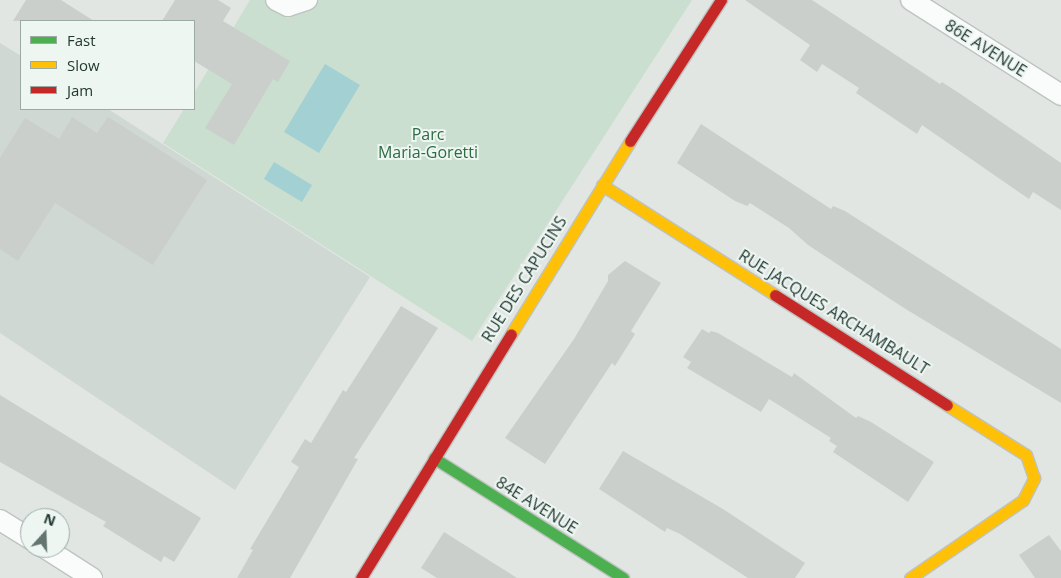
<!DOCTYPE html>
<style>
body{margin:0}
#map{position:relative;width:1061px;height:578px;overflow:hidden;background:#e1e6e3;font-family:"Open Sans",sans-serif}
div>[style]{position:absolute}
[style*='--x']{left:calc(var(--x)*1px);top:calc(var(--y)*1px);width:calc(var(--w)*1px);rotate:calc(var(--a)*1deg)}
.built>*{inset:0;background:#cfd8d3}
.green>*{inset:0;background:#cadfcf}
.water>*{inset:0;background:#a3d0d3}
.building>*{inset:0;background:#cacfcc}
.roads{filter:drop-shadow(1px 0 #bec3c0) drop-shadow(-1px 0 #bec3c0) drop-shadow(0 1px #bec3c0) drop-shadow(0 -1px #bec3c0)}
.street>*{height:20px;margin:-10px;padding:0 10px;transform-origin:10px;border-radius:10px;background:#fafbfb}
.fast>*{height:11px;margin:-5.5px;padding:0 5.5px;transform-origin:5.5px;border-radius:5.5px;background:#4caf50}
.slow>*{height:11px;margin:-5.5px;padding:0 5.5px;transform-origin:5.5px;border-radius:5.5px;background:#ffc107}
.jam>*{height:11px;margin:-5.5px;padding:0 5.5px;transform-origin:5.5px;border-radius:5.5px;background:#c62828}
span{translate:-50% -50%;white-space:nowrap;text-align:center;line-height:1.15;-webkit-text-stroke:4px #eef6f2;paint-order:stroke}
.street-label{font-size:16px;color:#213830}
.park-label{font-size:16px;color:#2d6c41}
.legend{position:absolute;left:20px;top:20px;width:175px;height:90px;box-sizing:border-box;background:#eef6f2;border:1px solid #9caaa4;margin:0;padding:6px 9px;list-style:none;font-size:15px;color:#213830}
.legend li{display:flex;align-items:center;gap:10px;height:25px}
.legend b{width:25px;border:1px solid #9caaa4}
.north{position:absolute;left:20px;top:508px;width:50px;height:50px;box-sizing:border-box;background:#eef6f2;border:1px solid #9caaa4;border-radius:50%;rotate:20deg;font-size:14px;font-weight:700;line-height:20px;text-align:center;color:#213830}
.north::after{content:'';display:block;margin:auto;width:18px;height:22px;background:#64756f;clip-path:polygon(50% 0,100% 100%,50% 72%,0 100%)}
</style>
<div id="map">
<div class="built">
<div style="clip-path:polygon(0 43px,21px 56px,21px 109px,108px 109px,370px 277px,235px 490px,0 333px)"></div>
</div>
<div class="green">
<div style="clip-path:polygon(250px 0,692px 0,472px 341px,163px 143px,184px 109px,194px 109px,194px 93px)"></div>
</div>
<div class="water">
<div style="clip-path:polygon(325px 64px,360px 85px,319px 153px,284px 132px)"></div>
<div style="clip-path:polygon(274px 162px,312px 185px,302px 202px,264px 179px)"></div>
</div>
<div class="building">
<div style="clip-path:polygon(26px 0,61px 0,94px 21px,13px 21px)"></div>
<div style="clip-path:polygon(175px 0,218px 0,231px 8px,223px 21px,290px 61px,278px 82px,273px 79px,234px 145px,205px 128px,232px 84px,194px 61px,194px 21px,162px 21px)"></div>
<div style="clip-path:polygon(745px 0,812px 0,940px 84px,942px 82px,962px 95px,1061px 163px,1061px 210px,1033px 192px,1029px 199px,922px 125px,917px 134px,856px 93px,859px 88px,822px 64px,817px 72px,800px 60px,810px 45px)"></div>
<div style="clip-path:polygon(72px 117px,97px 133px,108px 117px,207px 180px,153px 265px,55px 203px,18px 261px,0 249px,0 158px,25px 118px,59px 139px)"></div>
<div style="clip-path:polygon(701px 124px,831px 209px,833px 206px,845px 211px,1061px 349px,1061px 403px,904px 308px,808px 245px,789px 228px,750px 203px,747px 206px,735px 201px,677px 163px)"></div>
<div style="clip-path:polygon(625px 261px,661px 283px,631px 331px,635px 334px,615px 366px,612px 363px,545px 464px,505px 438px,574px 339px,608px 281px,608px 275px)"></div>
<div style="clip-path:polygon(401px 306px,438px 328px,354px 458px,358px 459px,290px 578px,237px 578px,253px 550px,250px 549px,299px 467px,291px 462px,305px 439px,311px 443px,343px 390px,346px 392px)"></div>
<div style="clip-path:polygon(702px 329px,709px 333px,711px 331px,718px 333px,792px 377px,794px 373px,856px 418px,858px 416px,871px 422px,934px 462px,908px 502px,833px 452px,837px 446px,829px 441px,831px 438px,769px 399px,761px 412px,687px 368px,691px 362px,683px 357px)"></div>
<div style="clip-path:polygon(0 395px,201px 518px,174px 562px,164px 556px,161px 562px,103px 526px,106px 522px,0 462px)"></div>
<div style="clip-path:polygon(623px 451px,723px 509px,805px 563px,795px 578px,748px 578px,680px 534px,667px 528px,665px 532px,599px 489px)"></div>
<div style="clip-path:polygon(444px 532px,517px 578px,437px 578px,421px 568px)"></div>
<div style="clip-path:polygon(1049px 535px,1061px 551px,1061px 578px,1035px 578px,1019px 555px)"></div>
</div>
<div class="roads">
<div class="street">
<div style="--x:276;--y:0;--w:13;--a:27"></div>
<div style="--x:288;--y:6;--w:20;--a:-18"></div>
<div style="--x:911;--y:0;--w:178;--a:32.3"></div>
<div style="--x:0;--y:520;--w:36;--a:32"></div>
<div style="--x:45;--y:548;--w:56;--a:32.6"></div>
</div>
<div class="fast">
<div style="--x:434;--y:458;--w:224;--a:32.4"></div>
</div>
<div class="slow">
<div style="--x:602;--y:185;--w:205;--a:32.4"></div>
<div style="--x:511;--y:334;--w:227;--a:-58.3"></div>
<div style="--x:910;--y:578;--w:137;--a:-34.6"></div>
<div style="--x:1023;--y:500;--w:25;--a:-63"></div>
<div style="--x:1034;--y:478;--w:24;--a:-109"></div>
<div style="--x:1026;--y:455;--w:93;--a:-147.7"></div>
</div>
<div class="jam">
<div style="--x:630;--y:141;--w:168;--a:-57.2"></div>
<div style="--x:775;--y:295;--w:204;--a:32.6"></div>
<div style="--x:361;--y:578;--w:286;--a:-58.4"></div>
</div>
</div>
<div class="street-label">
<span style="left:986px;top:48px;rotate:32deg">86E AVENUE</span>
<span style="left:524px;top:279px;rotate:-58deg">RUE DES CAPUCINS</span>
<span style="left:834px;top:312px;rotate:32deg">RUE JACQUES ARCHAMBAULT</span>
<span style="left:537px;top:505px;rotate:32deg">84E AVENUE</span>
</div>
<div class="park-label">
<span style="left:428px;top:143px">Parc<br>Maria-Goretti</span>
</div>
<ul class="legend">
<li><b style="height:6px;background:#4caf50"></b>Fast</li>
<li><b style="height:6px;background:#ffc107"></b>Slow</li>
<li><b style="height:6px;background:#c62828"></b>Jam</li>
</ul>
<div class="north">N</div>
</div>
